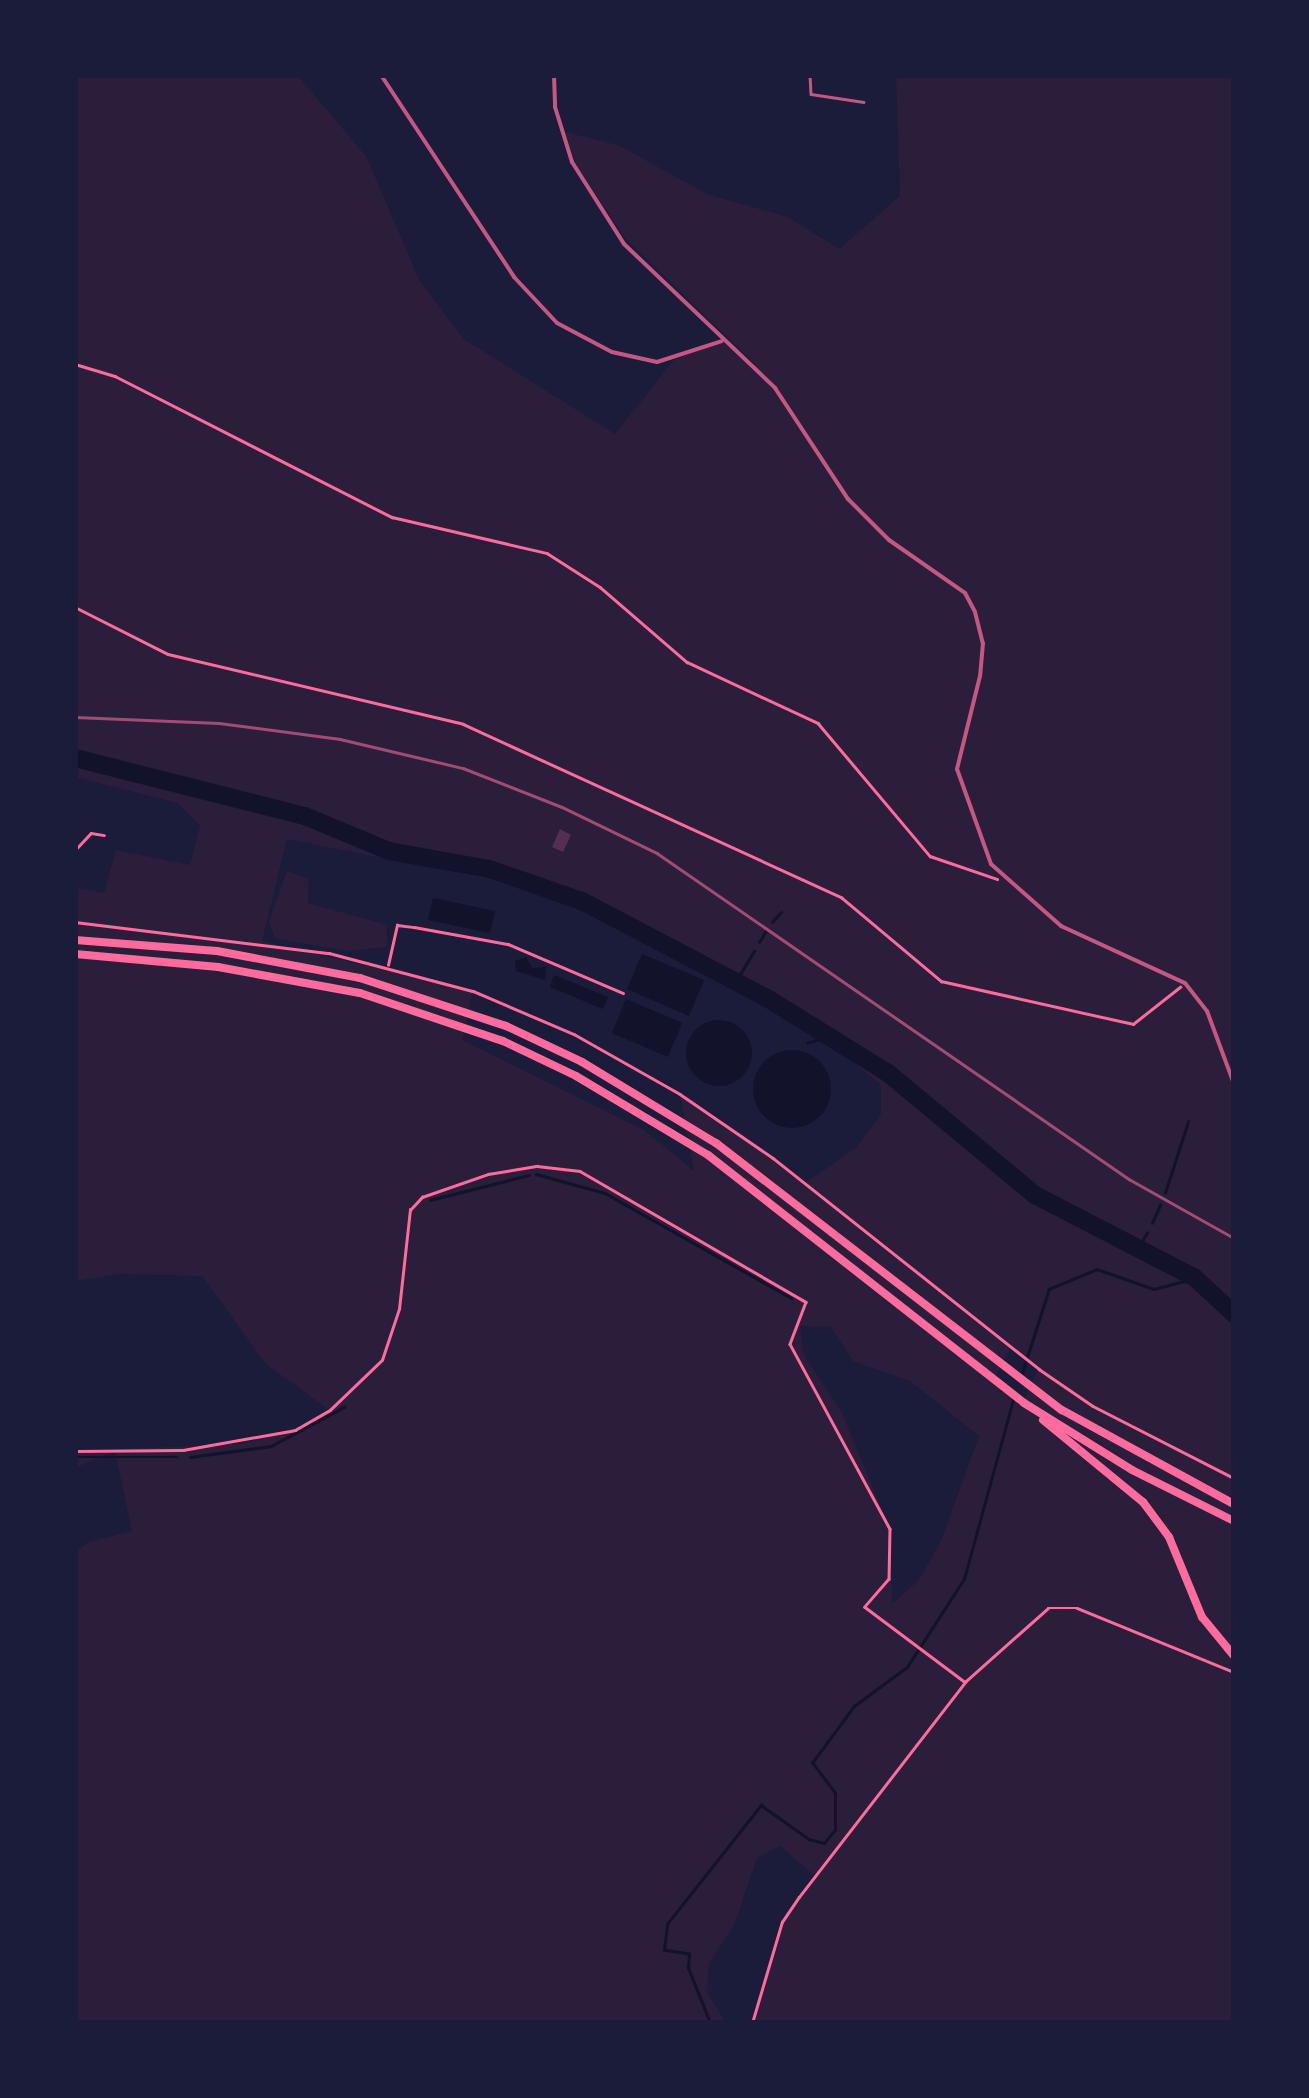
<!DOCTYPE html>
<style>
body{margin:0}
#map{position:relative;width:1309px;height:2098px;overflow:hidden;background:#1b1b3a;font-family:"Roboto Serif",serif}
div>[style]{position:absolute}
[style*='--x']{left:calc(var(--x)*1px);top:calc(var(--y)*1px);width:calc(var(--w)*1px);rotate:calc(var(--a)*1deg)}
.green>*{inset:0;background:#2a1e3b}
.water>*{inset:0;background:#12122b}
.round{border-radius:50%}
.stream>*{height:2.5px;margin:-1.25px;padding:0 1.25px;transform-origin:1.25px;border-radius:1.25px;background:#12122b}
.river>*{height:18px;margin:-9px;padding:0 9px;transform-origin:9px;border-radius:9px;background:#12122b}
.building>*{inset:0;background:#542f53}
.path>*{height:2.5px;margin:-1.25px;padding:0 1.25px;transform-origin:1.25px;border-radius:1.25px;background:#ff6b9d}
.service>*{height:2.5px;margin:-1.25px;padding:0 1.25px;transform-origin:1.25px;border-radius:1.25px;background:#c65784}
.minor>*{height:4px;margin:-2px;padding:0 2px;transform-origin:2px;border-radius:2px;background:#c65784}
.trunk>*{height:8px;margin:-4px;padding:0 4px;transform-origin:4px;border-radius:4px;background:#ff6b9d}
.rail>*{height:2.5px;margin:-1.25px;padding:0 1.25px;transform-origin:1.25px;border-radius:1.25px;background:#a44b75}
span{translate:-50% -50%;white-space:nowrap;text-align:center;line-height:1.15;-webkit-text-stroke:8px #1b1b3a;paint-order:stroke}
.frame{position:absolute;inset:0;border:78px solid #1b1b3a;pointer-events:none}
</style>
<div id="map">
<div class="green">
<div style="clip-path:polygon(evenodd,75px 75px,297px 75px,366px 156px,420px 282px,464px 339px,615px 434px,674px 360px,722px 341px,759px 368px,624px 237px,577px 166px,565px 132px,618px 145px,707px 194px,788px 217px,839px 249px,900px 196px,896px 75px,1234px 75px,1234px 2023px,752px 2023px,782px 1922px,815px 1876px,780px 1846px,757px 1858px,734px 1925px,709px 1963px,707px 1992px,726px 2023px,75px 2023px,75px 1553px,88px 1542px,132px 1531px,115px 1451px,75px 1468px,75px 1451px,241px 1444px,295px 1430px,329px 1410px,266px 1364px,202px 1276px,119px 1274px,75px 1281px,75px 888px,104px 893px,116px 850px,190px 865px,200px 825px,178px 803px,75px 777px,75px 75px,287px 839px,487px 879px,576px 908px,769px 1009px,850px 1059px,881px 1085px,881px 1115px,856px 1148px,805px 1183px,680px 1094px,694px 1171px,644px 1130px,462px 1040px,473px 991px,262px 941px,287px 839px,75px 75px,800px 1326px,831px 1327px,853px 1361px,910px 1381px,979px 1436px,941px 1541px,919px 1580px,892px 1604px,890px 1529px,842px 1413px,804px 1355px,800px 1326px,75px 75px,1010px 1349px,1038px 1369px,1022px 1406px,993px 1381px,1010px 1349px)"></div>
<div style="clip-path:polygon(287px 871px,309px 879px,308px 903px,387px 925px,387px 947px,345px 951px,275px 938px,269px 921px)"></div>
</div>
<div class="water">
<div style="clip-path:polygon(433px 898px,495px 911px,490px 933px,428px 920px)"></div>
<div style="clip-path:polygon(642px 954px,704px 980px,689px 1016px,627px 989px)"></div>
<div style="clip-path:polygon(526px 957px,532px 968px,546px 967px,545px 980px,516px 971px,515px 961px)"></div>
<div style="clip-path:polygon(554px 975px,608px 997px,603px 1009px,550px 987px)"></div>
<div style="clip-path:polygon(626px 999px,682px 1023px,668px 1057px,612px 1033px)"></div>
<div class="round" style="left:686px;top:1020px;width:66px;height:66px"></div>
<div class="round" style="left:753px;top:1050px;width:78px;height:78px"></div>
<div style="clip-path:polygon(1200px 1276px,1234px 1308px,1234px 1323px,1191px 1283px)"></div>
</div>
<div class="stream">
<div style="--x:772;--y:922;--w:13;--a:-48"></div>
<div style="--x:759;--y:942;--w:13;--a:-58"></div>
<div style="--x:736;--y:981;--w:35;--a:-59"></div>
<div style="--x:807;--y:1043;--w:23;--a:-18"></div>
<div style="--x:536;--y:1174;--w:72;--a:15.4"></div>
<div style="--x:605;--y:1193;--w:214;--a:29.4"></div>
<div style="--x:1165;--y:1193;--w:75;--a:-72.1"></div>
<div style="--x:430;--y:1200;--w:102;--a:-14.2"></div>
<div style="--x:1152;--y:1223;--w:20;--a:-66"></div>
<div style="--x:1137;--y:1250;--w:20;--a:-60"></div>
<div style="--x:1022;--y:1373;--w:88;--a:-72.2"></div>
<div style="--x:1049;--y:1289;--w:52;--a:-22.6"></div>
<div style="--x:1097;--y:1269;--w:60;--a:19.3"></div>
<div style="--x:1154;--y:1289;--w:42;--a:-15"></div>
<div style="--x:75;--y:1457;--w:102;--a:0"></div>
<div style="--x:190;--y:1457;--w:82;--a:-7.7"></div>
<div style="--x:271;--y:1446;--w:83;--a:-28.1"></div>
<div style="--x:710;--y:2023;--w:59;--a:-111.8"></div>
<div style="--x:688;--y:1968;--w:14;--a:-86"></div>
<div style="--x:689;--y:1954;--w:25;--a:-171"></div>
<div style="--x:664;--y:1950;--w:26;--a:-83"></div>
<div style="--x:667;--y:1924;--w:152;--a:-51.7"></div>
<div style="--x:761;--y:1805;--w:59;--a:35.3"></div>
<div style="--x:809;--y:1839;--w:16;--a:15"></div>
<div style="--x:824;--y:1843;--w:17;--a:-50"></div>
<div style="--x:835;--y:1830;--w:37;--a:-90"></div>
<div style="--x:835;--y:1793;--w:38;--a:-127"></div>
<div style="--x:812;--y:1763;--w:71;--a:-53.6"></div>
<div style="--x:854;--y:1706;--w:66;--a:-36.3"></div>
<div style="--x:907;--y:1667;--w:105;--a:-57.1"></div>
<div style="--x:964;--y:1579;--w:186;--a:-74.7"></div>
</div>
<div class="river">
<div style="--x:75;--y:758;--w:237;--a:14.2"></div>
<div style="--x:305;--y:816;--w:91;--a:22.6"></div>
<div style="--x:389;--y:851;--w:102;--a:10.2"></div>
<div style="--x:489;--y:869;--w:98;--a:19"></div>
<div style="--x:582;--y:901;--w:209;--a:27.7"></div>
<div style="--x:767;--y:998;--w:142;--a:31.8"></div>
<div style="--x:888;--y:1073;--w:191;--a:39.7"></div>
<div style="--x:1035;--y:1195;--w:180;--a:27.4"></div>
<div style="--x:1195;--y:1278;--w:53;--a:42.7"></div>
</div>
<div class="building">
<div style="clip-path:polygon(560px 829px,571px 835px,563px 852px,552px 847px)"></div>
</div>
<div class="path">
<div style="--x:75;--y:364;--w:42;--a:16.7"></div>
<div style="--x:115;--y:376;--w:311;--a:27"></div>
<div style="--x:392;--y:517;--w:159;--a:13.1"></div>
<div style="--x:547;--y:553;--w:63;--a:32.7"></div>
<div style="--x:600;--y:587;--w:115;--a:40.8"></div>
<div style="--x:687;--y:662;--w:145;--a:25"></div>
<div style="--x:818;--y:723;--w:174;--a:49.9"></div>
<div style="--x:930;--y:856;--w:71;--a:18.9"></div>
<div style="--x:75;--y:607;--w:104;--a:26.8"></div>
<div style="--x:168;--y:654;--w:303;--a:13.3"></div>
<div style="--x:463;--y:724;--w:416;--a:24.6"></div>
<div style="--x:841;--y:897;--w:131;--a:40"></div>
<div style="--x:941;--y:981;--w:197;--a:12.6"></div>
<div style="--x:1133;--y:1024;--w:60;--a:-38.2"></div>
<div style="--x:75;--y:850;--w:23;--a:-47"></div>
<div style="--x:91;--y:833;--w:13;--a:9"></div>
<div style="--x:75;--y:922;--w:256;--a:7"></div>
<div style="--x:329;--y:953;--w:149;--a:14.8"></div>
<div style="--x:473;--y:991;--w:110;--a:23.1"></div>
<div style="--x:574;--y:1034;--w:122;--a:29.5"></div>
<div style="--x:680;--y:1094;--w:113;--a:34.5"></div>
<div style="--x:773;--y:1158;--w:340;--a:38.4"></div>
<div style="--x:1039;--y:1369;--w:65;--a:34.4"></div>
<div style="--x:1093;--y:1406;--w:158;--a:27.1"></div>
<div style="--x:388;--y:965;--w:41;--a:-77.3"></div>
<div style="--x:397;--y:925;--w:17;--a:7"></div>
<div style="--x:414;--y:927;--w:96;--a:10.3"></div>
<div style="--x:508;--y:944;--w:125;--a:23.1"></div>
<div style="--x:75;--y:1451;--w:108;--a:-0.5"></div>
<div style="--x:183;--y:1450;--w:114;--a:-10.1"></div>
<div style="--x:295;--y:1430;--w:40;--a:-29.7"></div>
<div style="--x:330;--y:1410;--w:72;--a:-43.9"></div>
<div style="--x:382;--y:1360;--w:54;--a:-71.6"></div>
<div style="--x:399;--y:1309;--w:100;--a:-83.7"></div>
<div style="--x:410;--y:1210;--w:18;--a:-47"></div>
<div style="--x:422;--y:1197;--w:70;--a:-19.2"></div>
<div style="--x:488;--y:1174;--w:50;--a:-9.3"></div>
<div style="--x:537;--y:1166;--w:43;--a:6.6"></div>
<div style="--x:580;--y:1171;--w:261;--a:30.1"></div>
<div style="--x:806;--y:1302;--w:45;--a:110.9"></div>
<div style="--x:790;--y:1344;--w:210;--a:61.6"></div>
<div style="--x:890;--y:1529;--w:50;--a:91.1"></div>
<div style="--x:889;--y:1579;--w:37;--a:131"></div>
<div style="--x:865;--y:1607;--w:125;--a:36.9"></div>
<div style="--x:752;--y:2023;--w:105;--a:-73.5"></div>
<div style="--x:782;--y:1922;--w:30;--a:-56"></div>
<div style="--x:799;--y:1897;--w:272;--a:-52.3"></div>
<div style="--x:965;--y:1682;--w:111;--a:-41.7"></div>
<div style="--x:1048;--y:1608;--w:29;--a:0"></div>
<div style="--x:1077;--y:1608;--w:170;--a:22.2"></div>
</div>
<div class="service">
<div style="--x:810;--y:75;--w:19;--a:87"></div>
<div style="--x:811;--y:94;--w:53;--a:8.7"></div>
</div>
<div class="minor">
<div style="--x:381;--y:75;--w:242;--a:56.6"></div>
<div style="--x:514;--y:277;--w:63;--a:46.9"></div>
<div style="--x:557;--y:323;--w:62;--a:27.8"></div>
<div style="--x:612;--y:352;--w:46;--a:12.5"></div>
<div style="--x:657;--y:362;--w:68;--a:-17.9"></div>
<div style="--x:554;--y:75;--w:32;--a:88"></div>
<div style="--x:555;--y:107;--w:58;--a:72.8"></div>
<div style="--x:572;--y:162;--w:97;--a:57.6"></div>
<div style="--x:624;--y:244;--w:209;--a:43.6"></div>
<div style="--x:775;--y:388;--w:133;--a:56.7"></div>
<div style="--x:848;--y:499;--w:58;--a:45"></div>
<div style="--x:889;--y:540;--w:93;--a:34.9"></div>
<div style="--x:965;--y:593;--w:21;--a:62"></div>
<div style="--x:975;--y:612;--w:32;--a:76"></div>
<div style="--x:983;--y:643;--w:33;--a:95"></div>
<div style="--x:980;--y:676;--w:96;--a:103.9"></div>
<div style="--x:957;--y:769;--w:101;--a:70.3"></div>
<div style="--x:991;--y:864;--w:94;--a:41.5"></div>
<div style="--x:1061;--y:926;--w:136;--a:24.7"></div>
<div style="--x:1185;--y:983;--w:36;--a:52"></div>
<div style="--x:1207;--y:1011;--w:78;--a:69.7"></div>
</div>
<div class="trunk">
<div style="--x:75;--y:940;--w:142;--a:4.4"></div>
<div style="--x:217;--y:951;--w:146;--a:10.7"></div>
<div style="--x:360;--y:978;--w:154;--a:18.2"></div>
<div style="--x:506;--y:1026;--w:84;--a:25.3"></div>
<div style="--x:582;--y:1062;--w:157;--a:31.2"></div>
<div style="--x:716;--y:1143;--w:437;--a:37.7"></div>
<div style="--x:1062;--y:1410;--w:196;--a:28.7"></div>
<div style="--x:75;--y:954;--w:144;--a:5.2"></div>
<div style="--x:218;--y:967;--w:144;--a:10.4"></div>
<div style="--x:360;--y:993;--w:151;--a:18.6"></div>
<div style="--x:503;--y:1041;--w:81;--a:25.6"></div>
<div style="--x:576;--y:1076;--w:154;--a:30.9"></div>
<div style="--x:708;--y:1155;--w:402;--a:38.1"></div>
<div style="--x:1024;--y:1403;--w:127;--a:31.8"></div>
<div style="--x:1132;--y:1470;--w:114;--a:26.6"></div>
<div style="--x:1043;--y:1420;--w:129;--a:39.4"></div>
<div style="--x:1143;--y:1502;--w:44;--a:53.4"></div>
<div style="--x:1169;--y:1537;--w:87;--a:67.6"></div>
<div style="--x:1202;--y:1617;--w:50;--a:50.6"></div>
</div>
<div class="rail">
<div style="--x:75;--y:717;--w:144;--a:2.4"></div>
<div style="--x:219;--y:723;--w:122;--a:7.5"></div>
<div style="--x:340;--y:739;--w:126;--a:13.3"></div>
<div style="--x:463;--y:768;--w:106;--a:21.5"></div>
<div style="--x:562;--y:807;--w:106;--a:25.8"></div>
<div style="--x:657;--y:853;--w:574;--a:34.63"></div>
<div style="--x:1129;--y:1179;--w:120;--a:29.3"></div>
</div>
<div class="frame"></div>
</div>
